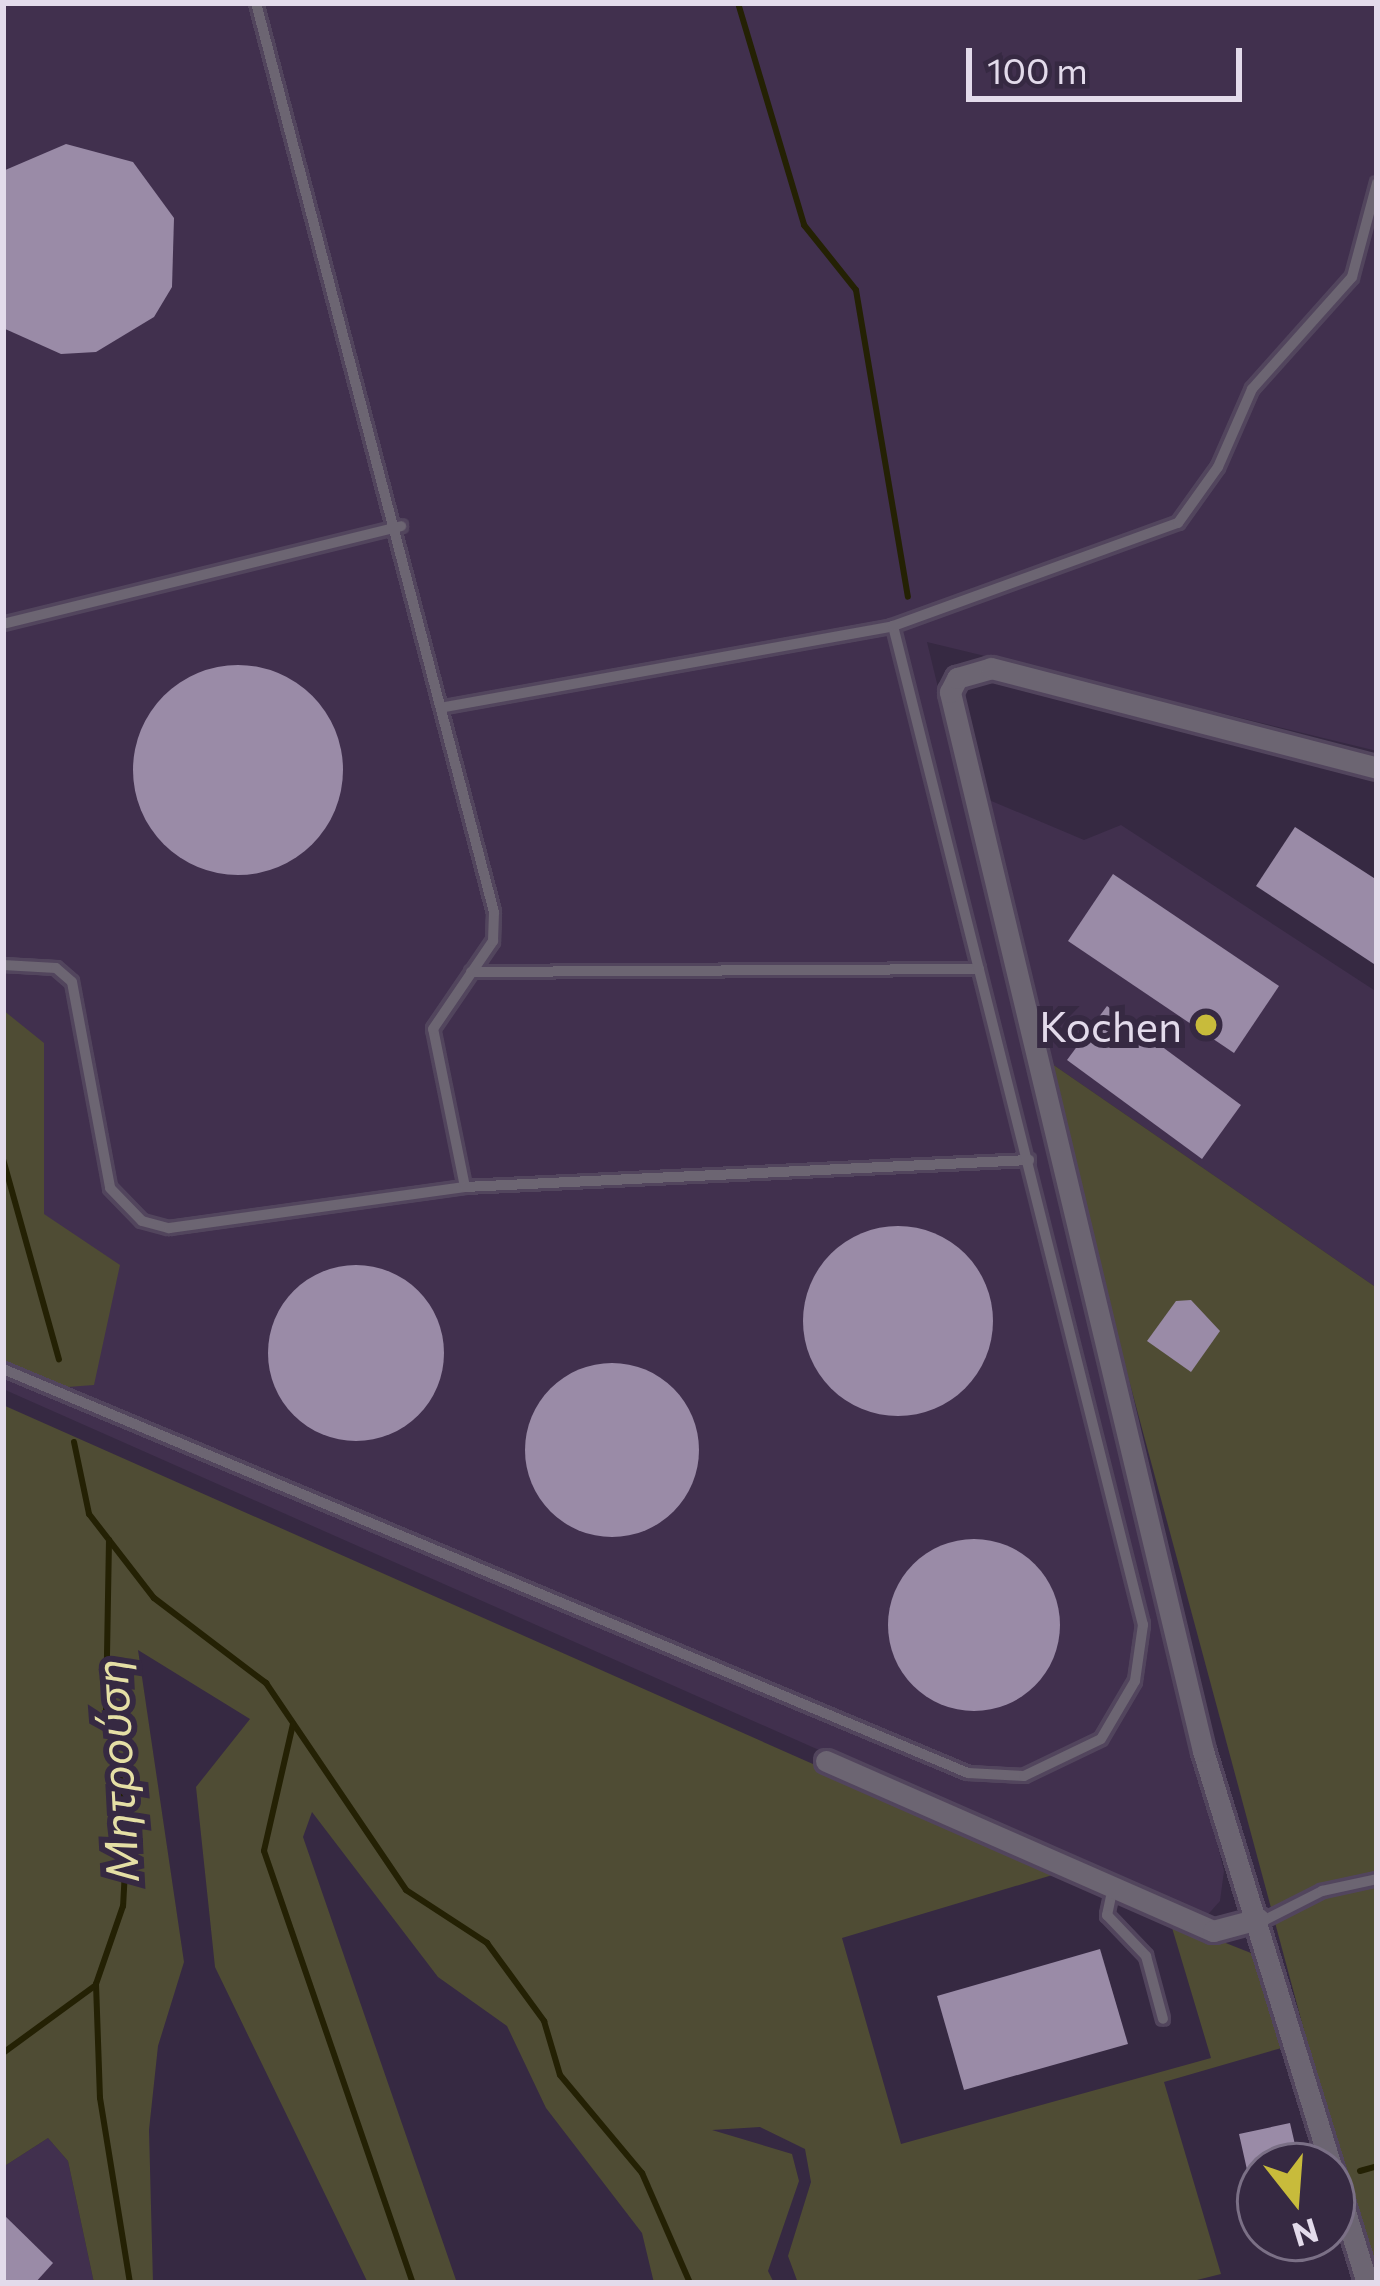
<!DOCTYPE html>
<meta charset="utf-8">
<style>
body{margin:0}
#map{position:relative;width:1380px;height:2286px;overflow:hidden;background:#362942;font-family:Commissioner,sans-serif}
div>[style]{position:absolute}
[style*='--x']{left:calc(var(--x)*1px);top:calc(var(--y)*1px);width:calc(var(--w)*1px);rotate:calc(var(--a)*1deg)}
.built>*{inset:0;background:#41304e}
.green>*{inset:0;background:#4f4c34}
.stream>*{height:6px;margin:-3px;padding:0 3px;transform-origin:3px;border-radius:3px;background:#242104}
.building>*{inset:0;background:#9a8ba7}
.round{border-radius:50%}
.roads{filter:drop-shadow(3px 0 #52455d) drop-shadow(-3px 0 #52455d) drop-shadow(0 3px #52455d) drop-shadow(0 -3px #52455d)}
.lane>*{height:10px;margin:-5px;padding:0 5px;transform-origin:5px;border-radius:5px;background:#6c6572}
.street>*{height:21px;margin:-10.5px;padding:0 10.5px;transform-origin:10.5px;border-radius:10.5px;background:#6c6572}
.dots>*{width:33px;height:33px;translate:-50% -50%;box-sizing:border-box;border:6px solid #362942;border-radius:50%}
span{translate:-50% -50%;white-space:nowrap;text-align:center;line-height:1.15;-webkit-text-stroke:12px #362942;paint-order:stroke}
.poi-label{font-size:42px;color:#e3dbeb}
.right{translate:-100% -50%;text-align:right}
.water-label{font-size:45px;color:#e5dfa5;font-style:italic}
.frame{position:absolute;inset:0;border:6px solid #e3dbeb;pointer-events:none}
.north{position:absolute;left:1236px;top:2142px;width:120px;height:120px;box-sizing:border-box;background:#362942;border:3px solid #7b7086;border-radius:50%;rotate:163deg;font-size:33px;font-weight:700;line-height:48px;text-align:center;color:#e3dbeb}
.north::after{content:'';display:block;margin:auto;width:42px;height:54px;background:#c8bb3b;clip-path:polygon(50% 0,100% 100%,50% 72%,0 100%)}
.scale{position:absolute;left:966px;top:48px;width:276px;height:54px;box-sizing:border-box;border:6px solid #e3dbeb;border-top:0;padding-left:15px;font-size:36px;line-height:42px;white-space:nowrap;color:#e3dbeb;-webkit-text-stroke:9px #362942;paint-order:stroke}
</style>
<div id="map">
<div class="built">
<div style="clip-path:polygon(3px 3px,1377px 3px,1377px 751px,927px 642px,1224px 1871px,1220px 1901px,1203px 1920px,3px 1389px)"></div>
<div style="clip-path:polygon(989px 800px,1084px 840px,1121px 825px,1377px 992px,1377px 1288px,1042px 1057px)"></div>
<div style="clip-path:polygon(48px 2138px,68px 2161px,94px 2283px,3px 2283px,3px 2167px)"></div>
</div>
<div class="green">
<div style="clip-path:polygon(3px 1010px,44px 1043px,44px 1214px,120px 1265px,94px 1385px,41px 1389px,3px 1372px)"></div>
<div style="clip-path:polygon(1042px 1057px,1377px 1288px,1377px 2283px,1372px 2283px)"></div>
<div style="clip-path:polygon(3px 1405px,1059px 1873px,842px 1938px,901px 2144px,1211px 2058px,1170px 1921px,1251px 1953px,1292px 2045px,1164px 2082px,1221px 2274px,1185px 2283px,798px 2283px,788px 2256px,811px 2182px,805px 2149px,760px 2127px,712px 2130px,792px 2154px,799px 2181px,768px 2271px,774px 2283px,654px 2283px,642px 2233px,546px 2108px,507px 2026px,438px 1977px,312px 1812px,303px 1837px,457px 2283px,368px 2283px,215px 1967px,196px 1787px,250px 1719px,138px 1650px,184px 1962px,158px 2046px,149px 2130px,153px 2283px,94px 2283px,68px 2161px,48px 2138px,3px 2167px)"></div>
</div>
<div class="stream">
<div style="--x:738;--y:3;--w:232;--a:73.4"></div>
<div style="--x:804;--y:225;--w:83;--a:51.3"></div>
<div style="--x:856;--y:290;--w:311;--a:80.4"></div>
<div style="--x:3;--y:1159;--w:208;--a:74.4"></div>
<div style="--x:74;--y:1442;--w:74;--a:78.2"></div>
<div style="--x:89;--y:1514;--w:106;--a:52.3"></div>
<div style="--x:154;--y:1598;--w:141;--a:37.2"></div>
<div style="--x:266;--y:1683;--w:250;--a:55.9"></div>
<div style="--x:406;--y:1890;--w:97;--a:33.2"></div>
<div style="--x:487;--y:1943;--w:97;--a:53.8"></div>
<div style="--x:544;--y:2021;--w:56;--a:73.5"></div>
<div style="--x:560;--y:2075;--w:128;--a:50.1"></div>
<div style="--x:642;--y:2173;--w:120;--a:66.4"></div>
<div style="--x:109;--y:1540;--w:170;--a:91"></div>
<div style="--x:106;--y:1710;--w:107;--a:78.2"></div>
<div style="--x:128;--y:1815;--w:91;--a:93.1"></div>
<div style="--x:123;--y:1906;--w:83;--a:109.1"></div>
<div style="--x:96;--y:1984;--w:114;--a:88"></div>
<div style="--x:100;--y:2098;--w:187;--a:80.8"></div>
<div style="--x:293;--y:1724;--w:130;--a:102.9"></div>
<div style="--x:264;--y:1851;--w:457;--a:71"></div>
<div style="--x:3;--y:2053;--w:115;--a:-36.2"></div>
<div style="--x:1360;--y:2171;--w:18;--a:-16"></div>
</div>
<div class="building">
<div style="clip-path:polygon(66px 144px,133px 162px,174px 218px,172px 287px,154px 317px,96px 352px,61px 354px,3px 328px,3px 171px)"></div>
<div class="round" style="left:133px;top:665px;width:210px;height:210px"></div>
<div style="clip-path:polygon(1295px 827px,1377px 880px,1377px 966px,1256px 886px)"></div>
<div style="clip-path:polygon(1113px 874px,1279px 986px,1234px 1053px,1068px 941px)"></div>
<div style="clip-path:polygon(1107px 1006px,1241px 1105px,1202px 1159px,1067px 1060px)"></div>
<div class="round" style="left:803px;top:1226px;width:190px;height:190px"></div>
<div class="round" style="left:268px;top:1265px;width:176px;height:176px"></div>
<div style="clip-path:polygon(1191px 1300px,1220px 1331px,1191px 1372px,1147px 1341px,1176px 1301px)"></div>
<div class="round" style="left:525px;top:1363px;width:174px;height:174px"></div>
<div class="round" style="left:888px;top:1539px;width:172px;height:172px"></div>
<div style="clip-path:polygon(1100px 1949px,1128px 2044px,964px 2090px,937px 1996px)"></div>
<div style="clip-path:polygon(1290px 2123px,1300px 2166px,1260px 2166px,1254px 2201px,1239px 2134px)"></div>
<div style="clip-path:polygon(3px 2214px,53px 2263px,35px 2283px,3px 2283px)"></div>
</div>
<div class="roads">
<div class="lane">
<div style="--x:3;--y:624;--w:410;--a:-13.8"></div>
<div style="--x:445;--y:707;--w:455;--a:-10.2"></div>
<div style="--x:3;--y:965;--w:53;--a:3.2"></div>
<div style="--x:56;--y:968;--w:21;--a:41"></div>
<div style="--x:72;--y:982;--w:209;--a:79.5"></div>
<div style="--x:110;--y:1188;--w:46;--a:45.9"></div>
<div style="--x:142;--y:1221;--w:28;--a:15"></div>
<div style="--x:169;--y:1228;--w:299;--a:-7.9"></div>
<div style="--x:465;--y:1187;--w:161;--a:-101.4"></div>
<div style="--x:433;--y:1029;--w:107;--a:-55.7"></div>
<div style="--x:493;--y:941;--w:29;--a:-88"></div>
<div style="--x:494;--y:912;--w:940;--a:-104.67"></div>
<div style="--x:471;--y:972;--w:508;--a:-0.34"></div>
<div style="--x:465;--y:1187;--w:565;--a:-2.74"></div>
<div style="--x:3;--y:1369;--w:1046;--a:22.72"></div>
<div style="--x:968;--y:1773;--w:56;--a:3.1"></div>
<div style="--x:1024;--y:1776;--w:85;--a:-25.7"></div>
<div style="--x:1101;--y:1739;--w:67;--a:-59.6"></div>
<div style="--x:1135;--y:1681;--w:57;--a:-81.9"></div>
<div style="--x:1143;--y:1625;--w:1030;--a:-104.05"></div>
<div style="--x:893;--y:626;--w:303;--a:-19.9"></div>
<div style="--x:1178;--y:523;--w:69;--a:-54.5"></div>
<div style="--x:1218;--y:467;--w:85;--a:-66.4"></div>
<div style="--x:1252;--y:389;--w:150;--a:-48.2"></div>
<div style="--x:1352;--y:277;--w:97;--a:-75.1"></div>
<div style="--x:1113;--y:1887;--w:29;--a:102"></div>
<div style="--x:1107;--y:1915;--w:57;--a:46.4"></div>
<div style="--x:1146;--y:1956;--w:65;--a:74.9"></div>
<div style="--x:1259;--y:1923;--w:71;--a:-26.9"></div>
<div style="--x:1322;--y:1891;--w:56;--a:-12.3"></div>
</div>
<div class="street">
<div style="--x:826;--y:1761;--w:423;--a:23.7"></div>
<div style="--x:1213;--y:1931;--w:47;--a:-14.9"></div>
<div style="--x:1367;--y:2283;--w:557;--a:-107.13"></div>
<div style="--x:1203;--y:1751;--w:1089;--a:-103.44"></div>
<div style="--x:950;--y:692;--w:16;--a:-63"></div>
<div style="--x:957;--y:678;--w:35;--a:-16"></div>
<div style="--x:991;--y:668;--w:399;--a:14.5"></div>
</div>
</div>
<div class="dots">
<div style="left:1206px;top:1025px;background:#c8bb3b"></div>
</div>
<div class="poi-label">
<span class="right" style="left:1182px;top:1025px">Kochen</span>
</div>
<div class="water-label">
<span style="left:115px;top:1771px;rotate:-93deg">Μητρούση</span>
</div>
<div class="frame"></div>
<div class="north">N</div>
<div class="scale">100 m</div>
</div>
